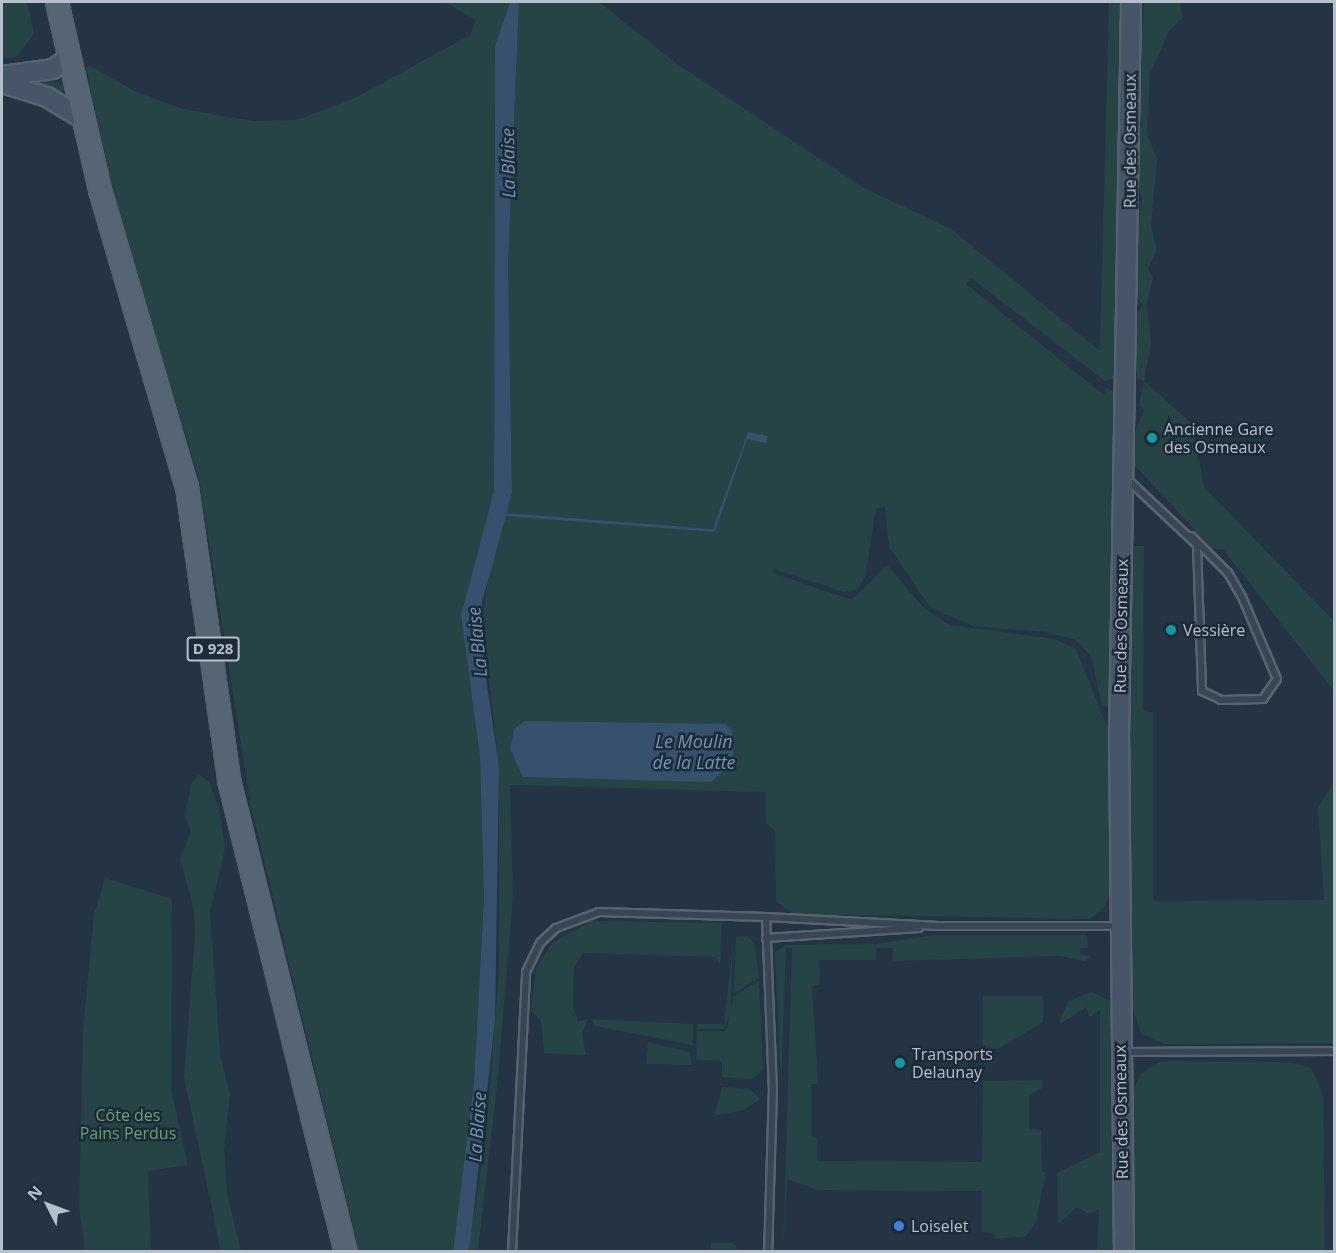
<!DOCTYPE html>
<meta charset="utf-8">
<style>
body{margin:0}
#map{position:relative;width:1336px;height:1253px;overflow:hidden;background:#243444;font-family:"Open Sans",sans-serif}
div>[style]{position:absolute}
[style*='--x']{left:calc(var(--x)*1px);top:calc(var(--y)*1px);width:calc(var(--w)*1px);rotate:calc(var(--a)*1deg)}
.green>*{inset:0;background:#264445}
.water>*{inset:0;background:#36506d}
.roads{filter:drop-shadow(2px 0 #576371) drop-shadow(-2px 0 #576371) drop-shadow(0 2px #576371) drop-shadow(0 -2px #576371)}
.lane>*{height:6px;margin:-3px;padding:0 3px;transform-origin:3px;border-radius:3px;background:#384654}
.secondary>*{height:18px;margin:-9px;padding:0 9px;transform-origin:9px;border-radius:9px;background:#465567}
.primary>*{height:20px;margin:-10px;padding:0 10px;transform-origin:10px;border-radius:10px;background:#566574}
.dots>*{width:16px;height:16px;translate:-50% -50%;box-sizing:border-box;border:3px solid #1d2b39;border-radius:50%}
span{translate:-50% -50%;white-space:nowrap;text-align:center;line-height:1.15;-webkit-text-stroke:5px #1d2b39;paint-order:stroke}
.shield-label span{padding:2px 4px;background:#1d2b39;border:2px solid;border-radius:4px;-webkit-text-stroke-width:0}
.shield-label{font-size:15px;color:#b6c0cd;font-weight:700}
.street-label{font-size:16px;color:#b6c0cd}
.poi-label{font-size:16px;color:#b6c0cd}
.left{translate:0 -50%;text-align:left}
.park-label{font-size:16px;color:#6ba173}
.water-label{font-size:18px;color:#7393b4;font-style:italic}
.frame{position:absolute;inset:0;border:3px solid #b6c0cd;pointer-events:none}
.north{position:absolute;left:18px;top:1175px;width:60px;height:60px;-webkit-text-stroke:4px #1d2b39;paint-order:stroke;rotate:312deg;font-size:16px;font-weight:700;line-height:24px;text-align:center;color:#b6c0cd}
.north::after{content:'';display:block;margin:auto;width:21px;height:27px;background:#b6c0cd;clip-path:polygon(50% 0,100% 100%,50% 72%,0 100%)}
</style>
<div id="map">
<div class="green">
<div style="clip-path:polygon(2px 2px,27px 2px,34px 34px,16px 57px,2px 58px)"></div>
<div style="clip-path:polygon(445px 2px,510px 2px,495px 46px,494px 491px,461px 615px,480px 757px,484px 897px,474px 1082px,453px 1251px,359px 1251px,251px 807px,199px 478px,122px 230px,86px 68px,91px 66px,134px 91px,183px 109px,253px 121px,297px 120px,355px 98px,470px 35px,476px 20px)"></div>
<div style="clip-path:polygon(519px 2px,599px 2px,676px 63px,864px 188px,951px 229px,1100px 351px,1109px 2px,1124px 2px,1116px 378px,1105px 381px,971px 278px,966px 284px,1104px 395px,1106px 388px,1116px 393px,1111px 707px,1102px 706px,1091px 656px,1076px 640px,1046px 632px,973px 626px,931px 608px,889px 547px,885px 506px,876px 509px,865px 577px,857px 590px,843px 592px,774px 569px,773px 573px,852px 600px,887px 565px,924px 608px,950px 625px,1055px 639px,1076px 649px,1109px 731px,1112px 890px,1104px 907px,1089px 919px,793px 914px,776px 901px,775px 831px,766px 823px,766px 792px,510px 785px,513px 898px,497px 1085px,478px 1251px,468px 1252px,486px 1138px,499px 971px,499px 766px,482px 618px,494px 548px,506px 515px,715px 532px,748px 432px,714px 529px,507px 513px,512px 492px,508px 264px)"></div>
<div style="clip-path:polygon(1144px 2px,1180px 2px,1183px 17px,1169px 31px,1150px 74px,1147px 133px,1157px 159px,1151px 226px,1157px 250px,1148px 269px,1153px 278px,1147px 304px,1151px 343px,1144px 381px,1192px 424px,1204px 487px,1334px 621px,1334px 691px,1223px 549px,1212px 549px,1131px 461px,1131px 442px,1144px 410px,1139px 405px,1144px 381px,1138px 379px,1135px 366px,1137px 313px,1143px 305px,1137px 298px,1135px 253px,1142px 196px,1137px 187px,1136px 148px,1142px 122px,1137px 113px)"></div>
<div style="clip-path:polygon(28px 81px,54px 81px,67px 88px,56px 93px)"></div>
<div style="clip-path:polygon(1131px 546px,1144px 546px,1143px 711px,1153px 712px,1153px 901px,1324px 900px,1318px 808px,1334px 782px,1334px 1043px,1164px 1044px,1141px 1034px,1131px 1003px,1131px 940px,1125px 910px)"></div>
<div style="clip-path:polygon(199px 774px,209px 782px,219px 807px,225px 849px,210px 911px,220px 1054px,230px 1094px,224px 1150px,227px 1192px,241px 1251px,221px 1251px,184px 1077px,195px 935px,194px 909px,180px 859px,191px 832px,185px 815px,191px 784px)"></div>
<div style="clip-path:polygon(105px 878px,172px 899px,171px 1088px,188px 1165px,148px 1171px,151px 1251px,85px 1251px,79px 1206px,83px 1031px,94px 914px)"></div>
<div style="clip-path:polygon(591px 921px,722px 923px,720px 965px,716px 957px,583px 953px,574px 968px,573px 1007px,578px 1021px,588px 1019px,582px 1034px,586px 1055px,544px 1053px,541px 1021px,531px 1010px,536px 969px,552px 943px)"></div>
<div style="clip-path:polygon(935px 935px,1087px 935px,1088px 948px,1080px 948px,1080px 954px,1091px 956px,1085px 961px,1060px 956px,893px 961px,893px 948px,877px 948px,876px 960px,820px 960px,819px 985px,812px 986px,818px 1084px,811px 1084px,811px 1137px,817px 1137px,817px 1161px,982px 1162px,983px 1081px,1042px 1080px,1042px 1088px,1029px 1096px,1029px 1129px,1041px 1130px,1042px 1172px,1046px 1172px,1036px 1222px,1026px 1236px,994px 1239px,994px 1233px,982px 1232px,982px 1191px,818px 1190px,787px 1179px,783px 1251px,792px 948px,786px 948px,781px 1087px,775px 952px,785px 945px,876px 944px)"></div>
<div style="clip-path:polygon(748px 936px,755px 944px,759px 978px,734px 993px,736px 937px)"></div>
<div style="clip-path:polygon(733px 944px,731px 1012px,724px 1029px,697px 1029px,697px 1024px,724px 1024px)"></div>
<div style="clip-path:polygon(759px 981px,763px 1069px,752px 1079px,722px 1077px,722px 1061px,696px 1060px,697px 1031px,726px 1031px,734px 996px)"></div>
<div style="clip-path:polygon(1091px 992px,1113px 1002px,1117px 1251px,1097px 1251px,1099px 1209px,1089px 1214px,1077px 1207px,1058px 1224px,1057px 1173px,1100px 1152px,1100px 1010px,1089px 1017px,1087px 1007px,1060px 1024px,1060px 1019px,1069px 1001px)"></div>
<div style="clip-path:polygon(983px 996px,1043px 996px,1043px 1022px,998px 1049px,983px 1045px)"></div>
<div style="clip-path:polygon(592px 1019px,693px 1024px,693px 1045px,595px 1026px)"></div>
<div style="clip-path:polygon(648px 1042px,690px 1052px,692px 1065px,646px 1064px)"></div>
<div style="clip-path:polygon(1161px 1061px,1291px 1062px,1311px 1068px,1323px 1095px,1325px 1251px,1129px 1252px,1131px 1094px,1141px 1074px)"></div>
<div style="clip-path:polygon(722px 1087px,750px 1089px,760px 1099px,744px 1110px,714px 1116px)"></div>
<div style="clip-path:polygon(711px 1243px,733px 1243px,740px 1251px,710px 1251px)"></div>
</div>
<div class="water">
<div style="clip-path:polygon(510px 2px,519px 2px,508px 264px,512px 492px,507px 513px,713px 529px,748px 432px,768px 436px,766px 443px,747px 439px,715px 532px,506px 516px,482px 602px,483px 658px,499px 766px,495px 1020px,470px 1245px,468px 1251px,453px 1252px,474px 1082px,484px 897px,480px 757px,461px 615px,494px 491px,495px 46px)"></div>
<div style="clip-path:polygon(525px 721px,725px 724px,732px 730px,734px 761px,711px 782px,523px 777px,510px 749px,514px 729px)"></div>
</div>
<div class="roads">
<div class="lane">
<div style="--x:1126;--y:478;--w:98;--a:43.3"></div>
<div style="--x:1197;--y:545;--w:146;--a:88"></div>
<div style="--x:1202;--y:691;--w:21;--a:25"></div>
<div style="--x:1221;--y:700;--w:42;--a:-1.4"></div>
<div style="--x:1263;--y:699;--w:24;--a:-55"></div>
<div style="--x:1277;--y:679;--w:89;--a:-113.1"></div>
<div style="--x:1242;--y:597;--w:28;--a:-120"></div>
<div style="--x:1228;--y:573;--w:52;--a:-135"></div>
<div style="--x:766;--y:917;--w:172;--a:3"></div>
<div style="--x:938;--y:926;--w:181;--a:0"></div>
<div style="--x:766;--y:938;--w:153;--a:-3.7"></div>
<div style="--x:1124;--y:1052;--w:210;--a:-0.3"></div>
<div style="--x:512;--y:1252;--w:280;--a:-87.1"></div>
<div style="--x:526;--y:972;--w:32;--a:-64"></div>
<div style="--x:540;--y:943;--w:22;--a:-43"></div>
<div style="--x:556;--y:928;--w:46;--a:-20.4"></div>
<div style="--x:599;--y:912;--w:167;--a:1.7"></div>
<div style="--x:766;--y:917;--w:171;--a:87.7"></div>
<div style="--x:773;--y:1088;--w:164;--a:91.7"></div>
</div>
<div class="secondary">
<div style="--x:2;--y:76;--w:51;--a:-7.8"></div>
<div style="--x:53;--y:69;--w:16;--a:-35"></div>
<div style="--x:66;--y:60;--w:11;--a:-75"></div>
<div style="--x:2;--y:83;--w:47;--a:17.3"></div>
<div style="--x:47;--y:97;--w:44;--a:31.2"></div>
<div style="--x:1124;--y:1252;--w:517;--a:-90.55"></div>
<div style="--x:1119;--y:735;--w:733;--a:-89.06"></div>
</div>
<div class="primary">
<div style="--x:57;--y:2;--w:193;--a:77.1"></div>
<div style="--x:100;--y:190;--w:309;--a:73.7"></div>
<div style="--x:187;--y:487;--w:296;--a:81.8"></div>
<div style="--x:229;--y:780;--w:486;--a:76.1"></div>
</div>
</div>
<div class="dots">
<div style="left:1152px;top:438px;background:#0f9aa8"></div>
<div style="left:1171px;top:630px;background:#0f9aa8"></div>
<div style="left:900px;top:1063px;background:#0f9aa8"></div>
<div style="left:899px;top:1226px;background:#3f7fe0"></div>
</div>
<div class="shield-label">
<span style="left:213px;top:649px">D 928</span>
</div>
<div class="street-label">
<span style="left:1130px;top:141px;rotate:-90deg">Rue des Osmeaux</span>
<span style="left:1121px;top:626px;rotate:-89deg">Rue des Osmeaux</span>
<span style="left:1121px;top:1112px;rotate:-91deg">Rue des Osmeaux</span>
</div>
<div class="poi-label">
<span class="left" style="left:1164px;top:438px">Ancienne Gare<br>des Osmeaux</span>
<span class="left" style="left:1183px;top:630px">Vessière</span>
<span class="left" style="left:912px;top:1063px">Transports<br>Delaunay</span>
<span class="left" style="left:911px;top:1226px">Loiselet</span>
</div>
<div class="park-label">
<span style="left:128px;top:1124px">Côte des<br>Pains Perdus</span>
</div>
<div class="water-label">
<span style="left:508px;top:163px;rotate:-91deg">La Blaise</span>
<span style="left:477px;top:642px;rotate:-96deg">La Blaise</span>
<span style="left:694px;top:752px">Le Moulin<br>de la Latte</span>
<span style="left:477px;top:1127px;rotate:-86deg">La Blaise</span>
</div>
<div class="frame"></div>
<div class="north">N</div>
</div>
